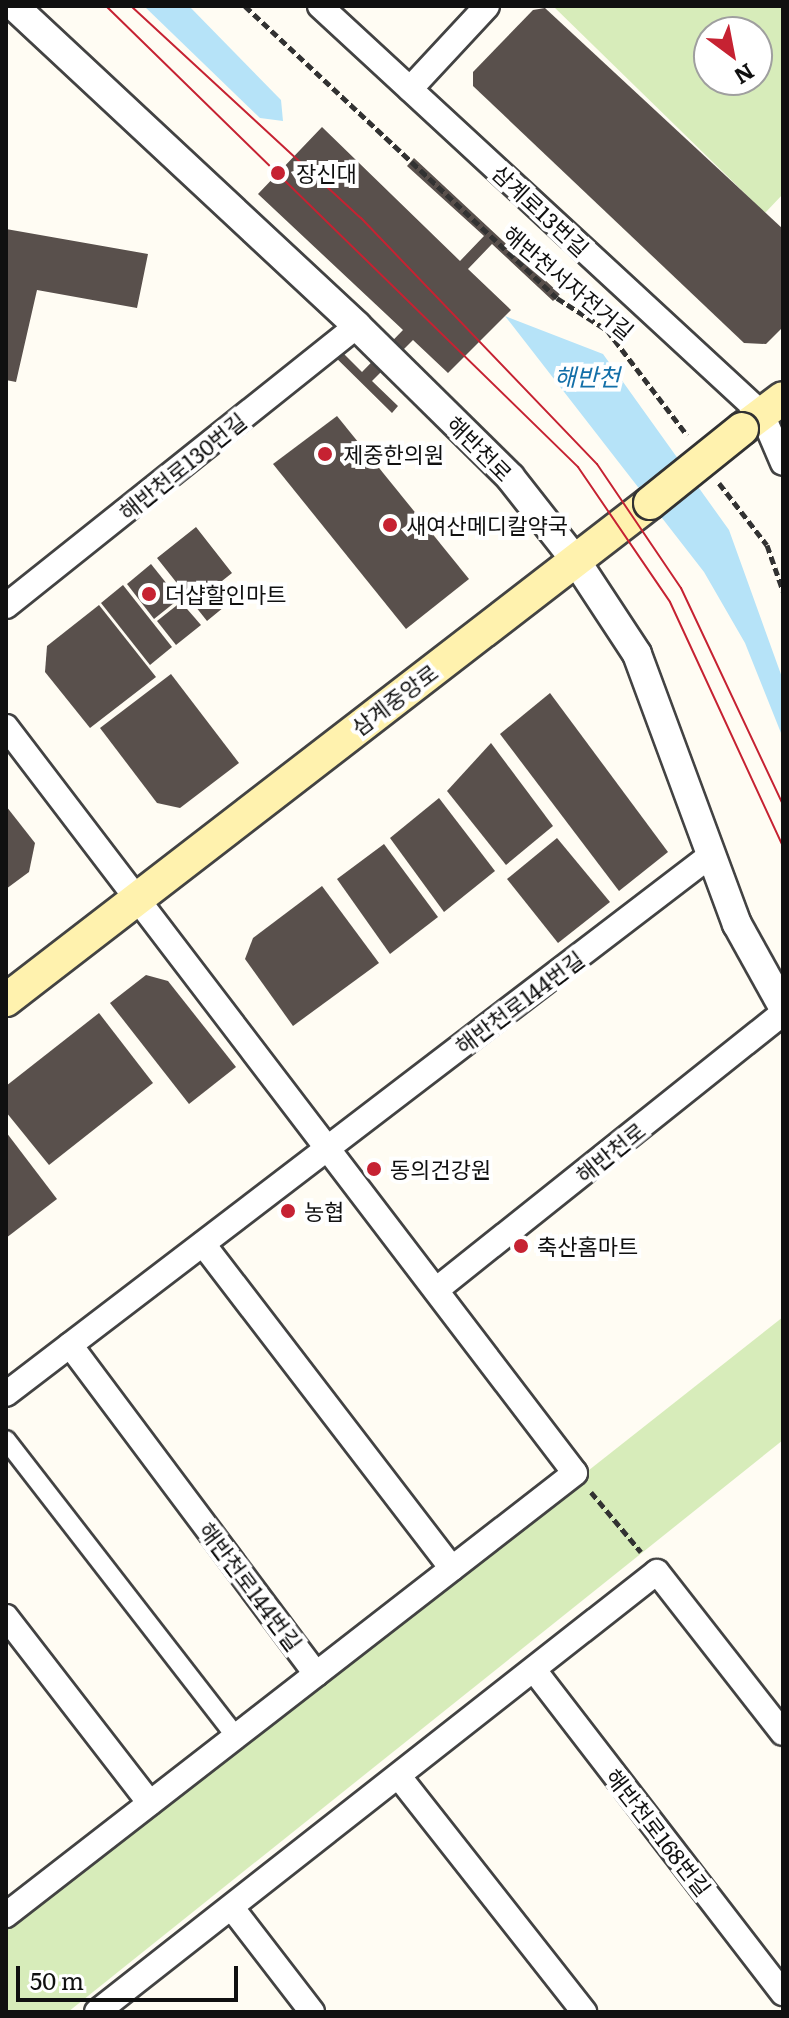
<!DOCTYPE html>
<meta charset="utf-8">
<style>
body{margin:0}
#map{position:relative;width:789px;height:2018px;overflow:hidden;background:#fffcf3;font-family:Literata,"Noto Sans KR",serif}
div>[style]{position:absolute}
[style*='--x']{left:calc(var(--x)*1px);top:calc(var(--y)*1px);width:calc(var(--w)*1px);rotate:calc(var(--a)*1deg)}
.green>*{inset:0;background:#d7ecba}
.water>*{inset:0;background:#b6e3f8}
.building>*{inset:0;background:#59504c}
.path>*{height:5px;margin-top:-2.5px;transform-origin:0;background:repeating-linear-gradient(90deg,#323232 0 8px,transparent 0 12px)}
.roads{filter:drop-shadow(2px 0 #434343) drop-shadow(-2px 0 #434343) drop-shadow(0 2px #434343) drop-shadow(0 -2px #434343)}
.pedestrian>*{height:18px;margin:-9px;padding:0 9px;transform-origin:9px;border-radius:9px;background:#fff}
.minor>*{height:24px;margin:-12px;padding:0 12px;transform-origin:12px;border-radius:12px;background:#fff}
.tertiary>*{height:28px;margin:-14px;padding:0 14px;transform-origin:14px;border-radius:14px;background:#fff}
.secondary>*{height:32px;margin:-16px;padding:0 16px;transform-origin:16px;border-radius:16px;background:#fff2ae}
.tram>*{height:2px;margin:-1px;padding:0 1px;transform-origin:1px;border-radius:1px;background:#c62232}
.bridges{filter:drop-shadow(2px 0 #323232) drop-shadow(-2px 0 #323232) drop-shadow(0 2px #323232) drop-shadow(0 -2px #323232)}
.secondary-bridge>*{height:32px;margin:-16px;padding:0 16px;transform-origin:16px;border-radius:16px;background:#fff2ae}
.dots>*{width:22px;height:22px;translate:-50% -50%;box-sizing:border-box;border:4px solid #fff;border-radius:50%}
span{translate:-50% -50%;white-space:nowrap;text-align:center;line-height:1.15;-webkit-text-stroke:8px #fff;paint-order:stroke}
.poi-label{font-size:22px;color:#101010}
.left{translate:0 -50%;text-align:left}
.street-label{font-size:22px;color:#101010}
.water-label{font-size:24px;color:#136fa8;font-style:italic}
.frame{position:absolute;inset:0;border:8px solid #101010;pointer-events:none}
.north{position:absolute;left:693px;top:16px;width:80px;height:80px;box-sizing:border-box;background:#fff;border:2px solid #9f9f9f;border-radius:50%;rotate:148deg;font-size:22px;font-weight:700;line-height:32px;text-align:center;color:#101010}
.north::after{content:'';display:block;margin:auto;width:28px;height:36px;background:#c62232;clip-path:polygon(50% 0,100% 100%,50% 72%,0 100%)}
.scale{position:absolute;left:16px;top:1966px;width:222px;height:36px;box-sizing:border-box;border:4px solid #101010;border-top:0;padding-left:10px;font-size:24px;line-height:28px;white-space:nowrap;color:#101010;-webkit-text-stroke:6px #fff;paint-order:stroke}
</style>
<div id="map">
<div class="green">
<div style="clip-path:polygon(evenodd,553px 6px,783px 6px,783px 194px,765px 213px,553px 6px,709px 32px,757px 32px,757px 80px,709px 80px,709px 32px)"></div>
<div style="clip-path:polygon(783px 1317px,783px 1440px,68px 2012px,6px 2012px,6px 1930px)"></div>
</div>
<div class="water">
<div style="clip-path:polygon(144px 6px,189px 6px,281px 100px,283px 121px,260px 118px)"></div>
<div style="clip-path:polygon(505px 316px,603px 354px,729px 530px,783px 680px,783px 738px,745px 643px,704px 572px)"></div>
</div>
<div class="building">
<div style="clip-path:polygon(545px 8px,783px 229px,783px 327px,766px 344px,744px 343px,473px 86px,473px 72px,533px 10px)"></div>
<div style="clip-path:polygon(322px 127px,460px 261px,484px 236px,407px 166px,414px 158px,560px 294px,553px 301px,492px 244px,468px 269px,511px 310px,448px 373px,413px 340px,372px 381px,398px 406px,392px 413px,324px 346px,330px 340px,362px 372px,403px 330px,258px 194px)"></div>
<div style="clip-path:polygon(6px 229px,148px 254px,137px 308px,37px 290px,16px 382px,6px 380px)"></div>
<div style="clip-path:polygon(337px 416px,469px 579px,406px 629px,273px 464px)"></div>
<div style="clip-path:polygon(196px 527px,232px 573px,222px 581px,235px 598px,207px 621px,157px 558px)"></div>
<div style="clip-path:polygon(151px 564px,179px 599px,154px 619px,127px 584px)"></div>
<div style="clip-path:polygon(123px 585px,172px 647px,150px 665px,101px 603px)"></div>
<div style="clip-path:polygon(181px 602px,201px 625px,176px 645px,157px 621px)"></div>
<div style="clip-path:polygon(99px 605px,156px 677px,90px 728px,45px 672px,47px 646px)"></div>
<div style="clip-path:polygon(171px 674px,239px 763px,180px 808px,157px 803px,100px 728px)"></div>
<div style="clip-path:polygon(550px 693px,668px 852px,619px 891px,500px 734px)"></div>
<div style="clip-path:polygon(491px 743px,553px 826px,506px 865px,447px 791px)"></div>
<div style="clip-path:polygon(439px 798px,495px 871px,444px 912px,390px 838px)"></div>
<div style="clip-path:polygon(6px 806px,35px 843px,29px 872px,6px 889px)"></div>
<div style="clip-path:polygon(557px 838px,610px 902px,558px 943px,507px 879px)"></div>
<div style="clip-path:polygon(384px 844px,438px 917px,390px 954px,337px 879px)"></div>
<div style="clip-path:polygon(322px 886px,379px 963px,293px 1026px,245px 959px,253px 938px)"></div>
<div style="clip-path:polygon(146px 975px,168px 981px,236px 1067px,189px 1104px,110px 1003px)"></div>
<div style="clip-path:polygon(99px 1013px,153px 1083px,49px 1165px,6px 1112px,6px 1086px)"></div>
<div style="clip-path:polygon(6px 1132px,57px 1199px,6px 1238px)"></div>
</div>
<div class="path">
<div style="--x:245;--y:6;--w:427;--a:43.1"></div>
<div style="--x:557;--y:298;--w:59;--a:32.6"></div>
<div style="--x:607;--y:330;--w:132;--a:52.7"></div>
<div style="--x:719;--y:483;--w:78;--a:52.3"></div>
<div style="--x:767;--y:545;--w:49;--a:70.8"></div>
<div style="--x:591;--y:1492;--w:78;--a:50.2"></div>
</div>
<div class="roads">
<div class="pedestrian">
<div style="--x:6;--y:1440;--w:375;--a:52.2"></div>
</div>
<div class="minor">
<div style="--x:320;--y:6;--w:602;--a:42.71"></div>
<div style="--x:762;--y:414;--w:53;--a:66.8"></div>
<div style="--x:410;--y:89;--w:113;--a:-47.1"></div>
<div style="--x:6;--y:606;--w:449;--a:-38.6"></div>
<div style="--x:6;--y:727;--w:938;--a:52.67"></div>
<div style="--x:575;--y:1473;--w:721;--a:142.16"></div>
<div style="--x:203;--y:1244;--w:409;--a:52.5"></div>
<div style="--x:436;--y:1290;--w:444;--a:-38.6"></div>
<div style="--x:70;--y:1345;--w:411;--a:53.2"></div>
<div style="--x:6;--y:1394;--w:887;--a:-37.4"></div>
<div style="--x:6;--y:1617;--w:235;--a:52.3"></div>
<div style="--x:534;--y:1670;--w:408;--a:52.4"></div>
<div style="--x:400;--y:1778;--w:298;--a:51.8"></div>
<div style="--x:232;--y:1908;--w:131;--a:52.4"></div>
<div style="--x:97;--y:2012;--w:712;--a:-38.16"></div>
<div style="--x:657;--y:1572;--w:204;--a:52"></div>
</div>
<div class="tertiary">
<div style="--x:14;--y:6;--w:469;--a:43"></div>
<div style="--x:357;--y:326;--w:215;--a:44.6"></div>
<div style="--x:510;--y:477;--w:107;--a:51.8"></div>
<div style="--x:576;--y:561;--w:111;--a:56.7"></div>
<div style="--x:637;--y:654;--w:288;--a:69.7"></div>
<div style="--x:737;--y:924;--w:95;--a:61"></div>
</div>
<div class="secondary">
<div style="--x:742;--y:429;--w:51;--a:-37.1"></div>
<div style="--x:6;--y:1000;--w:813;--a:-37.66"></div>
</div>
</div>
<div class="tram">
<div style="--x:106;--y:6;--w:660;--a:44.32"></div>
<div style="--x:578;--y:467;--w:163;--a:55.7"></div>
<div style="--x:670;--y:602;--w:269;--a:65.2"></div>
<div style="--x:131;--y:6;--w:313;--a:42.7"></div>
<div style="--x:361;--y:218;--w:341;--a:46.2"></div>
<div style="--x:597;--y:464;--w:150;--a:55.9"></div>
<div style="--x:681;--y:588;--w:240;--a:64.8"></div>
</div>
<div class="bridges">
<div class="secondary-bridge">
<div style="--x:650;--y:503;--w:118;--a:-38.8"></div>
</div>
</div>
<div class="dots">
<div style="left:278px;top:173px;background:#c62232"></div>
<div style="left:325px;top:454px;background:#c62232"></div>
<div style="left:390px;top:525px;background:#c62232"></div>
<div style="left:149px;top:594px;background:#c62232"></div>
<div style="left:374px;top:1169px;background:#c62232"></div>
<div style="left:288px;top:1211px;background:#c62232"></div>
<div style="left:521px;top:1246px;background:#c62232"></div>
</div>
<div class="poi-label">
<span class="left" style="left:296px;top:173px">장신대</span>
<span class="left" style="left:343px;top:454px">제중한의원</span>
<span class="left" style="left:406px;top:525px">새여산메디칼약국</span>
<span class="left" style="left:165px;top:594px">더샵할인마트</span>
<span class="left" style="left:390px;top:1169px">동의건강원</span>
<span class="left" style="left:304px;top:1211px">농협</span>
<span class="left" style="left:537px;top:1246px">축산홈마트</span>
</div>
<div class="street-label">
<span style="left:541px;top:210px;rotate:43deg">삼계로13번길</span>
<span style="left:569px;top:282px;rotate:40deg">해반천서자전거길</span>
<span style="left:480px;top:448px;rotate:45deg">해반천로</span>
<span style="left:182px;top:466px;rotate:-39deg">해반천로130번길</span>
<span style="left:394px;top:699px;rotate:-37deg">삼계중앙로</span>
<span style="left:519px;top:1002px;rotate:-37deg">해반천로144번길</span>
<span style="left:610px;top:1152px;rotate:-39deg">해반천로</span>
<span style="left:251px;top:1586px;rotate:53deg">해반천로144번길</span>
<span style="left:659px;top:1832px;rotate:52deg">해반천로168번길</span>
</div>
<div class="water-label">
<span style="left:587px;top:376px">해반천</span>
</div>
<div class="frame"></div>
<div class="north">N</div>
<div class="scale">50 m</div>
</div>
